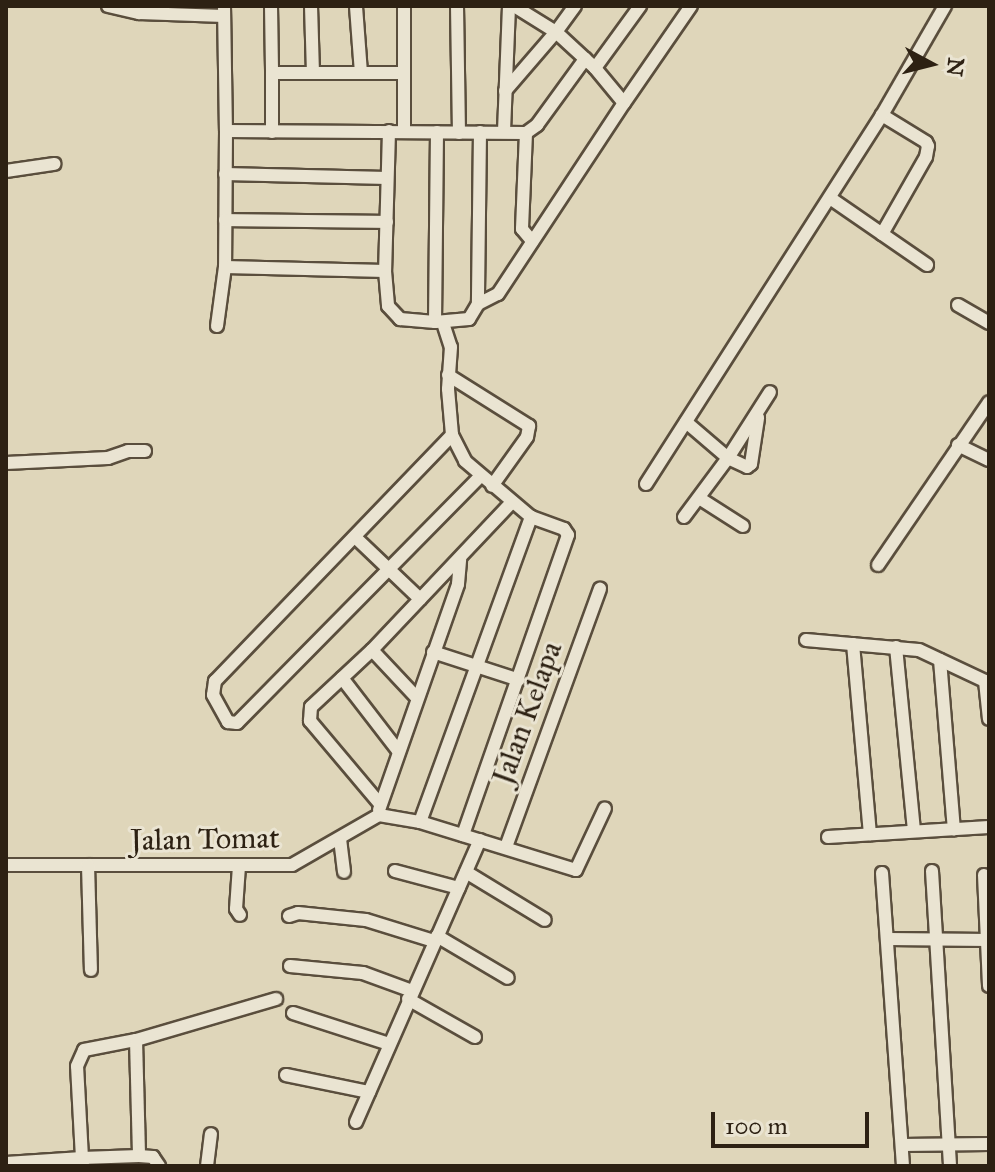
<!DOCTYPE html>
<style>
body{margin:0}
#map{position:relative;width:995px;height:1172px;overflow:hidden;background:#dfd6ba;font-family:"IM FELL Great Primer",serif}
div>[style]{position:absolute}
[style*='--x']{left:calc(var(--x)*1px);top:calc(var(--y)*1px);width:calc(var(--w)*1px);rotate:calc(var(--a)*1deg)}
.roads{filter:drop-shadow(2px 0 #5a4e3d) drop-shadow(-2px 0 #5a4e3d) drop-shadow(0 2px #5a4e3d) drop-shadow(0 -2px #5a4e3d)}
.minor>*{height:12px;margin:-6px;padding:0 6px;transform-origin:6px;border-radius:6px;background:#eae4d2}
span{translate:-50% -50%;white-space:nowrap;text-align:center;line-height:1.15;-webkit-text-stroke:6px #eae4d2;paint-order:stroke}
.street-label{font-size:30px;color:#2d2113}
.frame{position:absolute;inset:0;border:8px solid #2d2113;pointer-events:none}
.north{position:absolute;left:891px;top:24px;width:80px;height:80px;-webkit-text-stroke:6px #eae4d2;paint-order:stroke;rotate:97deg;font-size:22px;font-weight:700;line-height:32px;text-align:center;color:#2d2113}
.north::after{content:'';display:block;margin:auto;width:28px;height:36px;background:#2d2113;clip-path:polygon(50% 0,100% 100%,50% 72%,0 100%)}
.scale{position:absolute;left:711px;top:1112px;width:158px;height:36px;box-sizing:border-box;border:4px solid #2d2113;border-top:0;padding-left:10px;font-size:24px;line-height:28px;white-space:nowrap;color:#2d2113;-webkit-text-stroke:6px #eae4d2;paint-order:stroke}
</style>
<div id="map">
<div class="roads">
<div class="minor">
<div style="--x:108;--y:6;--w:32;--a:13"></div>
<div style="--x:139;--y:13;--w:85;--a:2"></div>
<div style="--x:224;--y:6;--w:125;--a:89.1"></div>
<div style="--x:226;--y:131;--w:300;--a:0.4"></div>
<div style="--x:526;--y:133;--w:14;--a:-36"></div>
<div style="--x:537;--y:125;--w:82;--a:-54"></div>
<div style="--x:271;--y:6;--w:67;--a:89.1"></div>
<div style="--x:272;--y:73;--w:89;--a:0"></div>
<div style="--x:361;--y:73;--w:67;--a:-94.3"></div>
<div style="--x:311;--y:6;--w:67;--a:88.3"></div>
<div style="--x:457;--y:6;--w:127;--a:89.1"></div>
<div style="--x:514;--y:6;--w:49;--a:31.8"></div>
<div style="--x:556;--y:32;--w:32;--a:-54"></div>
<div style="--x:595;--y:68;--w:77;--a:-54"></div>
<div style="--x:361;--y:73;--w:42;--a:0"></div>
<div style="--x:505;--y:91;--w:78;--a:-49.2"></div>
<div style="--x:556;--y:32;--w:53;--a:42.7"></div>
<div style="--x:595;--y:68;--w:45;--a:50.4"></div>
<div style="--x:624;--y:103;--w:118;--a:-55.4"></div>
<div style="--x:226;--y:131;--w:136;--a:90.4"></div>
<div style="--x:225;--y:267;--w:160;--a:1.4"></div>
<div style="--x:389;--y:131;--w:140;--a:91.6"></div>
<div style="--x:385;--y:271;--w:35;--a:85"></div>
<div style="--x:388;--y:306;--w:18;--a:47"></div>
<div style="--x:400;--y:319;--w:35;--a:5"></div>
<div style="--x:504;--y:131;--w:125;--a:-87.7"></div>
<div style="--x:272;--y:132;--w:59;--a:-90"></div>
<div style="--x:404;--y:132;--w:126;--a:-90"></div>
<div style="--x:437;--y:132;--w:190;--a:90.6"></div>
<div style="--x:435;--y:322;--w:34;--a:-5"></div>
<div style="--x:469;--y:319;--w:17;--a:-59"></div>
<div style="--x:480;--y:132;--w:172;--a:90.7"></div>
<div style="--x:478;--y:304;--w:22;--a:-27"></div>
<div style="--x:498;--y:294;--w:229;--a:-56.6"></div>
<div style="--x:526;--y:133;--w:96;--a:92.4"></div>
<div style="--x:522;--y:229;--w:16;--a:50"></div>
<div style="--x:6;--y:171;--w:49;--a:-8.3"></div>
<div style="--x:225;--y:174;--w:162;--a:1.4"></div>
<div style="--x:830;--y:198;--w:118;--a:34.6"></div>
<div style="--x:225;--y:220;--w:162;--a:0.7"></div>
<div style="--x:882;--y:234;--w:89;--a:-60.3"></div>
<div style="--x:926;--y:157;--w:11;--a:-80"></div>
<div style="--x:928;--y:146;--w:4;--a:-117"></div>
<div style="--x:926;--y:142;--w:52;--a:-148.5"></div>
<div style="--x:958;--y:305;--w:36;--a:30"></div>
<div style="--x:443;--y:323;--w:25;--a:72"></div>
<div style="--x:451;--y:347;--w:42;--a:94.1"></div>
<div style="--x:448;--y:389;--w:46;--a:85"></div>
<div style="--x:452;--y:435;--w:29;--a:63"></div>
<div style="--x:465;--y:461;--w:87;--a:40.3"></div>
<div style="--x:531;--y:517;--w:35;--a:20"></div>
<div style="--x:564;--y:529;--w:7;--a:56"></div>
<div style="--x:568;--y:535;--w:318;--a:109.3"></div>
<div style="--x:217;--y:326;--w:60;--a:-82.3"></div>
<div style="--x:448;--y:375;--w:96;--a:32.2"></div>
<div style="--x:529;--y:426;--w:11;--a:100"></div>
<div style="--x:527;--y:437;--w:60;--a:125.5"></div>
<div style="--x:686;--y:422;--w:55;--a:40.6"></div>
<div style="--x:728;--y:458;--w:21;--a:25"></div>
<div style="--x:747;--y:467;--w:5;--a:-37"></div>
<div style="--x:751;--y:464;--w:47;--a:-81.3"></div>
<div style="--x:452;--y:435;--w:342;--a:133.9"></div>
<div style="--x:215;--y:681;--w:14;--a:98"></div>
<div style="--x:213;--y:695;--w:31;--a:61"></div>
<div style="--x:228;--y:722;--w:9;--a:6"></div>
<div style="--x:237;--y:723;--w:346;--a:-45.4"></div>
<div style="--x:958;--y:445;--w:34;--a:26"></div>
<div style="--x:6;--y:463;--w:102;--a:-2.8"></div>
<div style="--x:108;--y:458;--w:21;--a:-19"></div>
<div style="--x:128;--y:451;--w:17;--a:0"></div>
<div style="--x:646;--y:484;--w:438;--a:-57.4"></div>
<div style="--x:882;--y:115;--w:126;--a:-60"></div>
<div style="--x:699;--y:498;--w:52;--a:32.5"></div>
<div style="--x:684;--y:517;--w:74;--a:-53.3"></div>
<div style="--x:728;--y:458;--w:78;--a:-57.5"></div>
<div style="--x:355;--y:537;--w:90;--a:43.6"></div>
<div style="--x:878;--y:565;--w:197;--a:-55.7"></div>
<div style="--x:806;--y:640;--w:113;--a:5.1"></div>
<div style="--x:919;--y:650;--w:77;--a:25.2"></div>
<div style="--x:853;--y:644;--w:191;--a:84.9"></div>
<div style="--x:896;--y:647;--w:185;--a:84.4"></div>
<div style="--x:372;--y:650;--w:66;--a:46.8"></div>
<div style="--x:433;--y:652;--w:90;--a:18"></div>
<div style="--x:940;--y:660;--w:170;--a:85.3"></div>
<div style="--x:342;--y:678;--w:93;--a:52.4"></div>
<div style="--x:985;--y:681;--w:38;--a:84"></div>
<div style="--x:380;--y:804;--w:109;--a:-130.1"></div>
<div style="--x:310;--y:721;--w:14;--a:-86"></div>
<div style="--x:311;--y:707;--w:83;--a:-43.1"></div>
<div style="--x:372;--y:650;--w:204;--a:-46.6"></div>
<div style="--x:379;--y:810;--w:239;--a:-70.7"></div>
<div style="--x:458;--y:584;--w:25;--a:-85"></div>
<div style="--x:420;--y:822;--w:325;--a:-70"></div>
<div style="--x:828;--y:837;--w:161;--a:-3.6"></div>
<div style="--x:340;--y:839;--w:33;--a:83"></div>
<div style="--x:506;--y:847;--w:275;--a:-70"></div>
<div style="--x:6;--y:865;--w:286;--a:0"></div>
<div style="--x:292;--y:865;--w:100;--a:-29.9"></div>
<div style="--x:379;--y:815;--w:42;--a:9.7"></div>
<div style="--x:420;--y:822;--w:163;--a:17.1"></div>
<div style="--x:576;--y:870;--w:68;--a:-64.9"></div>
<div style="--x:88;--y:865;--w:105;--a:88.4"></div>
<div style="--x:239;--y:866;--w:43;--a:94"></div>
<div style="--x:236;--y:909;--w:7;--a:56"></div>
<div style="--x:395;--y:871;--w:66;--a:14.9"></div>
<div style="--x:932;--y:871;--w:296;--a:86.5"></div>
<div style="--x:466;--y:872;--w:92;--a:31.3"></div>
<div style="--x:882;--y:873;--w:294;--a:85.9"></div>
<div style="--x:984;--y:875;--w:111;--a:87.4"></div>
<div style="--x:289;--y:916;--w:9;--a:-18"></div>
<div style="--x:298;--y:913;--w:68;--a:5.9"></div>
<div style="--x:366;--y:920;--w:71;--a:17.2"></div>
<div style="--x:437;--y:936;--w:82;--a:30.6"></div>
<div style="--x:888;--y:939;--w:101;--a:0.6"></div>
<div style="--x:290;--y:966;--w:73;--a:5.5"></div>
<div style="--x:363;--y:973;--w:52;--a:20.2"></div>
<div style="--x:408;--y:999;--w:77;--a:29.6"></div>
<div style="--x:293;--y:1013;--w:101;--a:17.9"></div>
<div style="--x:136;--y:1040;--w:116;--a:88.5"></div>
<div style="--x:286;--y:1075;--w:85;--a:11.6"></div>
<div style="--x:356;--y:1122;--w:308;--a:-66.3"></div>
<div style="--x:902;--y:1145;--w:87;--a:-0.7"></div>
<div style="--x:6;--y:1163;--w:76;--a:-3.8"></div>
<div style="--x:82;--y:1158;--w:92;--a:-93.1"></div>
<div style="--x:77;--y:1066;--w:17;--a:-66"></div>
<div style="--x:84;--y:1050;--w:53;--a:-10.9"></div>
<div style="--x:136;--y:1040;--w:146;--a:-16.3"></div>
<div style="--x:83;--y:1165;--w:7;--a:-98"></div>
<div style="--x:82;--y:1158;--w:57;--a:-2"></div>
<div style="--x:139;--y:1156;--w:14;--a:4"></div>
<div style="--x:153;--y:1157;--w:11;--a:56"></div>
<div style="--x:207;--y:1166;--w:32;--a:-83"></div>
</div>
</div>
<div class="street-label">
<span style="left:527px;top:713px;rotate:-70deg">Jalan Kelapa</span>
<span style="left:205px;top:839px;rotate:-1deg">Jalan Tomat</span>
</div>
<div class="frame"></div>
<div class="north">N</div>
<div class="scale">100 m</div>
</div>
